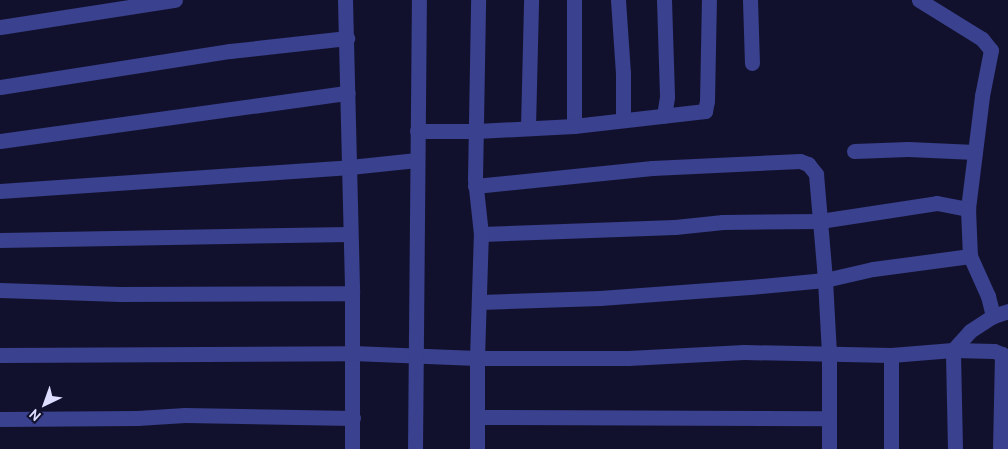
<!DOCTYPE html>
<style>
body{margin:0}
#map{position:relative;width:1008px;height:449px;overflow:hidden;background:#12112d;font-family:Cabin,sans-serif}
div>[style]{position:absolute}
[style*='--x']{left:calc(var(--x)*1px);top:calc(var(--y)*1px);width:calc(var(--w)*1px);rotate:calc(var(--a)*1deg)}
.minor>*{height:15px;margin:-7.5px;padding:0 7.5px;transform-origin:7.5px;border-radius:7.5px;background:#3a418e}
span{translate:-50% -50%;white-space:nowrap;text-align:center;line-height:1.15;-webkit-text-stroke:4px #12112d;paint-order:stroke}
.north{position:absolute;left:20px;top:379px;width:50px;height:50px;-webkit-text-stroke:4px #12112d;paint-order:stroke;rotate:222deg;font-size:14px;font-weight:700;line-height:20px;text-align:center;color:#ddf}
.north::after{content:'';display:block;margin:auto;width:18px;height:22px;background:#ddf;clip-path:polygon(50% 0,100% 100%,50% 72%,0 100%)}
</style>
<div id="map">
<div class="minor">
<div style="--x:345;--y:0;--w:293;--a:88.6"></div>
<div style="--x:352;--y:293;--w:156;--a:90"></div>
<div style="--x:574;--y:0;--w:126;--a:90"></div>
<div style="--x:618;--y:0;--w:73;--a:86.1"></div>
<div style="--x:623;--y:73;--w:47;--a:90"></div>
<div style="--x:664;--y:0;--w:97;--a:88.2"></div>
<div style="--x:667;--y:97;--w:19;--a:99"></div>
<div style="--x:750;--y:0;--w:63;--a:88.2"></div>
<div style="--x:919;--y:0;--w:74;--a:31.8"></div>
<div style="--x:982;--y:39;--w:14;--a:51"></div>
<div style="--x:991;--y:50;--w:47;--a:101.1"></div>
<div style="--x:982;--y:96;--w:114;--a:97.1"></div>
<div style="--x:0;--y:27;--w:177;--a:-8.8"></div>
<div style="--x:0;--y:87;--w:233;--a:-8.9"></div>
<div style="--x:230;--y:51;--w:118;--a:-6.3"></div>
<div style="--x:528;--y:127;--w:127;--a:-88.6"></div>
<div style="--x:417;--y:131;--w:59;--a:0"></div>
<div style="--x:476;--y:131;--w:98;--a:-2.9"></div>
<div style="--x:574;--y:126;--w:132;--a:-6.5"></div>
<div style="--x:705;--y:111;--w:10;--a:-79"></div>
<div style="--x:707;--y:101;--w:101;--a:-88.9"></div>
<div style="--x:0;--y:141;--w:351;--a:-7.9"></div>
<div style="--x:854;--y:151;--w:54;--a:-2.1"></div>
<div style="--x:908;--y:149;--w:67;--a:2.6"></div>
<div style="--x:475;--y:186;--w:178;--a:-5.8"></div>
<div style="--x:652;--y:168;--w:148;--a:-2.7"></div>
<div style="--x:800;--y:161;--w:9;--a:21"></div>
<div style="--x:808;--y:164;--w:13;--a:51"></div>
<div style="--x:816;--y:174;--w:106;--a:85.1"></div>
<div style="--x:825;--y:280;--w:74;--a:86.9"></div>
<div style="--x:829;--y:354;--w:95;--a:90"></div>
<div style="--x:0;--y:191;--w:351;--a:-3.9"></div>
<div style="--x:350;--y:167;--w:67;--a:-6"></div>
<div style="--x:481;--y:234;--w:194;--a:-2.1"></div>
<div style="--x:675;--y:227;--w:48;--a:-5.9"></div>
<div style="--x:723;--y:222;--w:97;--a:-0.6"></div>
<div style="--x:820;--y:221;--w:118;--a:-8.7"></div>
<div style="--x:937;--y:203;--w:32;--a:11"></div>
<div style="--x:968;--y:209;--w:47;--a:87.6"></div>
<div style="--x:970;--y:256;--w:44;--a:65.8"></div>
<div style="--x:988;--y:296;--w:21;--a:76"></div>
<div style="--x:0;--y:240;--w:350;--a:-1"></div>
<div style="--x:0;--y:290;--w:120;--a:1.9"></div>
<div style="--x:120;--y:294;--w:232;--a:-0.2"></div>
<div style="--x:480;--y:302;--w:120;--a:-1.9"></div>
<div style="--x:600;--y:298;--w:150;--a:-4.2"></div>
<div style="--x:750;--y:287;--w:75;--a:-5.3"></div>
<div style="--x:825;--y:280;--w:49;--a:-12.9"></div>
<div style="--x:873;--y:269;--w:98;--a:-7.6"></div>
<div style="--x:0;--y:355;--w:352;--a:-0.3"></div>
<div style="--x:352;--y:353;--w:125;--a:2.3"></div>
<div style="--x:477;--y:358;--w:151;--a:0"></div>
<div style="--x:628;--y:358;--w:116;--a:-3"></div>
<div style="--x:744;--y:352;--w:147;--a:1.2"></div>
<div style="--x:891;--y:355;--w:62;--a:-4.6"></div>
<div style="--x:953;--y:350;--w:41;--a:1.4"></div>
<div style="--x:994;--y:351;--w:9;--a:21"></div>
<div style="--x:1002;--y:354;--w:95;--a:91.2"></div>
<div style="--x:478;--y:417;--w:351;--a:0.2"></div>
<div style="--x:0;--y:419;--w:137;--a:-0.4"></div>
<div style="--x:137;--y:418;--w:48;--a:-3.6"></div>
<div style="--x:185;--y:415;--w:168;--a:1"></div>
<div style="--x:415;--y:449;--w:449;--a:-89.5"></div>
<div style="--x:477;--y:449;--w:91;--a:-90"></div>
<div style="--x:477;--y:358;--w:124;--a:-88.2"></div>
<div style="--x:481;--y:234;--w:55;--a:-96.2"></div>
<div style="--x:475;--y:179;--w:179;--a:-89"></div>
<div style="--x:891;--y:449;--w:94;--a:-90"></div>
<div style="--x:955;--y:449;--w:99;--a:-91.2"></div>
<div style="--x:953;--y:350;--w:25;--a:-48"></div>
<div style="--x:970;--y:331;--w:27;--a:-33"></div>
<div style="--x:993;--y:316;--w:16;--a:-18"></div>
</div>
<div class="north">N</div>
</div>
